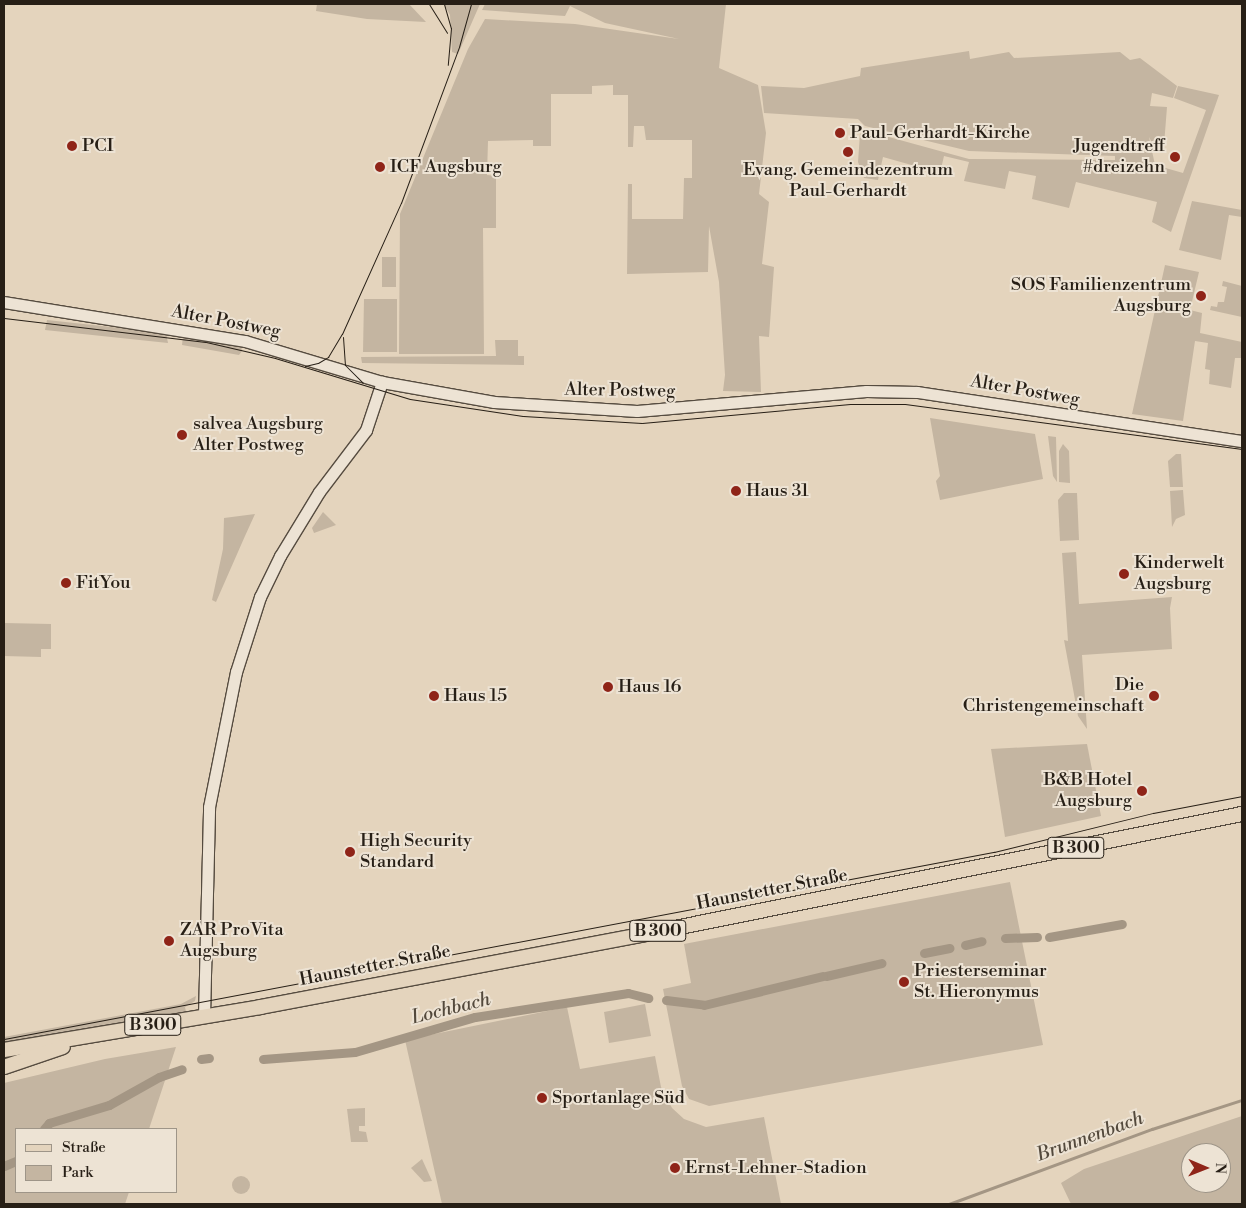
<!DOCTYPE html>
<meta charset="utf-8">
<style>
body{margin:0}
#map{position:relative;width:1246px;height:1208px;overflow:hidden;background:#e4d4bd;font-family:"Libre Bodoni",serif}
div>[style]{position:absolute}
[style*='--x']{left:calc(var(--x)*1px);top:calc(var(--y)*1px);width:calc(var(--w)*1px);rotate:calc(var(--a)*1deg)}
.green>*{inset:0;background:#c4b5a1}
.round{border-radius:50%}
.stream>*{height:2.5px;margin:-1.25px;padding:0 1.25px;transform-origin:1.25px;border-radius:1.25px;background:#a49684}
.canal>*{height:9px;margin:-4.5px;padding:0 4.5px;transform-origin:4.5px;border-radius:4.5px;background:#a49684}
.roads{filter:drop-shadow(1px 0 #564c40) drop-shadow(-1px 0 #564c40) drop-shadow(0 1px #564c40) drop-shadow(0 -1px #564c40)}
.minor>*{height:11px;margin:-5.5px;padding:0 5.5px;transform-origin:5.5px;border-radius:5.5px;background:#ede3d4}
.major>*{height:14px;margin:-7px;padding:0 7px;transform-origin:7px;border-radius:7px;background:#e4d4bd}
.tram>*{height:1px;margin:-0.5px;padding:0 0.5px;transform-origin:0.5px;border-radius:0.5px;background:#271f16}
.dots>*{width:14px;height:14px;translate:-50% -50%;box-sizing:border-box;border:2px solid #ede3d4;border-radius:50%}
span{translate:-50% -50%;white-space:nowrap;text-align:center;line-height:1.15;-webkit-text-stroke:4px #ede3d4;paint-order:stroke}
.shield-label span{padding:1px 4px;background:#ede3d4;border:1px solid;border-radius:4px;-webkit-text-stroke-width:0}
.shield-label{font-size:16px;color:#271f16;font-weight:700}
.poi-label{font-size:18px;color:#271f16}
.left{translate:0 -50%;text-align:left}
.right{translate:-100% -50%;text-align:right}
.street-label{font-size:18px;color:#271f16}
.water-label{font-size:19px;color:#53493c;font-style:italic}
.frame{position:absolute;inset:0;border:5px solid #271f16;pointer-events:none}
.legend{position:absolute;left:15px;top:1128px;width:162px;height:65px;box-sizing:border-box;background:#ede3d4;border:1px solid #9e9588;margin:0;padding:6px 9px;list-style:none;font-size:15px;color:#271f16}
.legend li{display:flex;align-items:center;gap:10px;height:25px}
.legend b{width:25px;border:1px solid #9e9588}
.north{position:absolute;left:1181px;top:1143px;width:50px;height:50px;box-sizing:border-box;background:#ede3d4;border:1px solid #9e9588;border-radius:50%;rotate:91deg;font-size:14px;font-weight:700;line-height:20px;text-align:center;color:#271f16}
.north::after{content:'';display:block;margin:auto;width:18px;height:22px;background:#8f2418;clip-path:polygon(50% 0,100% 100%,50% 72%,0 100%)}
</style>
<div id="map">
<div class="green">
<div style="clip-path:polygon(317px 4px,409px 4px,426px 22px,367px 19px,316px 11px)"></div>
<div style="clip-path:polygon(444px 4px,480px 4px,458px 54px,452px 52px,450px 15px)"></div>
<div style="clip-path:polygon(485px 4px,726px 4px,719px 68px,758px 85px,766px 133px,759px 194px,769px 202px,762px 264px,774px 267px,769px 337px,759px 336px,761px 392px,723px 391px,725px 375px,719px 282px,709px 226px,708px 272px,627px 274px,628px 184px,632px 184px,632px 219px,683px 219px,684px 178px,692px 178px,692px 140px,646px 140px,644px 126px,634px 126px,633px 147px,628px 147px,628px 95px,613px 95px,613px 85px,592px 86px,592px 94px,551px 94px,551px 146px,533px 146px,533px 140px,488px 141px,487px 175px,496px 176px,496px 228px,483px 228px,484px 354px,399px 354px,400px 214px,468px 49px,485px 19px,575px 24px,679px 39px,605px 23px,570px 6px,565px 16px,482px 10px)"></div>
<div style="clip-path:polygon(969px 51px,970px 59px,1009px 52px,1014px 58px,1120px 52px,1130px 60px,1140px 58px,1177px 86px,1173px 98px,1152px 93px,1150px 106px,1167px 107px,1164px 145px,1153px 145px,1149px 137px,1155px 165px,1183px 173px,1206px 110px,1174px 98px,1178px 86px,1219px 95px,1171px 232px,1152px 222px,1157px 202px,1076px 182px,1069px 208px,1032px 199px,1036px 176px,1009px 171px,1005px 189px,964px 181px,969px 162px,944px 156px,940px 173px,883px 157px,878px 180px,864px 178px,858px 162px,860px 134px,867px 131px,969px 159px,1115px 160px,1115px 156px,969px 151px,865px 126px,858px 119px,764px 113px,761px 86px,804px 88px,860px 76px,861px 68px)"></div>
<div style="clip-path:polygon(1192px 201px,1242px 210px,1242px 228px,1242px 217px,1229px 215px,1221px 260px,1179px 250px)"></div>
<div style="clip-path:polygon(382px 257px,396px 257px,396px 287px,382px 287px)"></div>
<div style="clip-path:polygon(1165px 265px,1199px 272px,1190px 310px,1202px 313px,1200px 333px,1242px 342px,1242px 358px,1235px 358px,1231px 388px,1209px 384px,1210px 370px,1205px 369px,1208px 343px,1195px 341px,1183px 421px,1132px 414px)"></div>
<div style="clip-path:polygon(1223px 281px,1242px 286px,1242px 317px,1210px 310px,1211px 306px,1217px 307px,1218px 302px,1224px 302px,1227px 287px,1222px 286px)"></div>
<div style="clip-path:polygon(364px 299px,397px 299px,397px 352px,363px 352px)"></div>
<div style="clip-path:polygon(47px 320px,166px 333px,168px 343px,45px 330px)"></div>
<div style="clip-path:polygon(183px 336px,241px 345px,242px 351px,239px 355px,182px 345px)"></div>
<div style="clip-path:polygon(495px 340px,518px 340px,518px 356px,524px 356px,524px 365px,362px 363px,361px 357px,496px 356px)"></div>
<div style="clip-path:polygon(930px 418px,1035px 434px,1043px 479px,940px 500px,936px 481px,940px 476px)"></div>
<div style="clip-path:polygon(1048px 436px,1056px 437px,1057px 482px,1053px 476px)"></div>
<div style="clip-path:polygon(1063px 444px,1069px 451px,1070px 483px,1059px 482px,1059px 451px)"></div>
<div style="clip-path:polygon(1176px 454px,1181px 454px,1183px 487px,1170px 487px,1168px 461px)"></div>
<div style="clip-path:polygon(1183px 490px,1185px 515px,1176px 519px,1172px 527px,1170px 491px)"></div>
<div style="clip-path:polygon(1064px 493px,1077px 493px,1079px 540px,1060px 541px,1058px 500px)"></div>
<div style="clip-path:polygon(323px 512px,336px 525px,314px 533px,312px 528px)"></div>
<div style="clip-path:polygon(255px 514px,245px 536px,216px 602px,212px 600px,223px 549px,224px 518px)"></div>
<div style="clip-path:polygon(1076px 552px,1079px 604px,1172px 597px,1170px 608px,1172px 649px,1082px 655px,1087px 729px,1078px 716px,1064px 640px,1068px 641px,1062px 553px)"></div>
<div style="clip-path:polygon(4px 623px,51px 624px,51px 649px,41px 649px,41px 657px,4px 656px)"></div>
<div style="clip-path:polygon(1087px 744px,1101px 816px,1005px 837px,991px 749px)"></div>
<div style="clip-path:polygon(1010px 882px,1043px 1045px,709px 1106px,689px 1099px,682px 1086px,663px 989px,691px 983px,684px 944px)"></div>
<div style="clip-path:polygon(196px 996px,195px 1001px,185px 1007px,186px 1012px,4px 1046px,4px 1037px,181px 1004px)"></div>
<div style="clip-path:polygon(645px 1004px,651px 1036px,609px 1043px,604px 1012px)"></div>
<div style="clip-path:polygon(567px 1007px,580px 1069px,655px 1056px,661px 1087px,672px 1108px,684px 1119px,706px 1127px,764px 1117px,781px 1204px,442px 1204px,405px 1040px)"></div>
<div style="clip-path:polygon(176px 1047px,149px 1129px,16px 1129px,16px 1192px,129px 1192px,125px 1204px,4px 1204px,4px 1083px,105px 1059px)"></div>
<div style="clip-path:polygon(365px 1108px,365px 1126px,359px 1126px,359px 1131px,366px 1132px,368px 1142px,351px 1142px,347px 1109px)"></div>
<div style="clip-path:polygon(evenodd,1242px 1116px,1242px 1204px,1071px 1204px,1061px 1183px,1084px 1169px,1242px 1116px,1191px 1153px,1221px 1153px,1221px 1183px,1191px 1183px,1191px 1153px)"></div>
<div style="clip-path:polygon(422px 1159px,432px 1181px,424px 1182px,411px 1168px)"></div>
<div class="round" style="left:232px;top:1176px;width:18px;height:18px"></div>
</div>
<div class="stream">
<div style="--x:949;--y:1204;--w:216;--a:-20.3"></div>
<div style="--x:1152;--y:1129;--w:95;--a:-17.9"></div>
</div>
<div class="canal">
<div style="--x:1049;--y:937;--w:74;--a:-10.1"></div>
<div style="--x:1005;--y:938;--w:32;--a:-2"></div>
<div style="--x:965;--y:945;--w:17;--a:-13"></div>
<div style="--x:924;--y:953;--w:26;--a:-11"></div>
<div style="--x:826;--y:976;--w:57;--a:-13.1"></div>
<div style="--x:666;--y:1000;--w:38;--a:7"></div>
<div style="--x:704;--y:1005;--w:122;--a:-13.7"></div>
<div style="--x:201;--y:1059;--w:8;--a:-7"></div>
<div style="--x:263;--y:1059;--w:92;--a:-4.4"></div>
<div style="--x:355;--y:1052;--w:125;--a:-16.3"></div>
<div style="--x:475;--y:1017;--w:155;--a:-8.9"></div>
<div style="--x:628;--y:993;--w:21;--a:14"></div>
<div style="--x:44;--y:1129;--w:8;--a:-50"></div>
<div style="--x:49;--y:1123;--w:63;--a:-16.7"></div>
<div style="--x:109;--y:1105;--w:57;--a:-29.2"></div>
<div style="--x:159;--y:1077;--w:24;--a:-19"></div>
<div style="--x:4;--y:1166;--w:13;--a:-23"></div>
</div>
<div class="roads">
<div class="minor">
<div style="--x:4;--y:302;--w:244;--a:9.2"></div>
<div style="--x:245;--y:341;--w:143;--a:16.7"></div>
<div style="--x:382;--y:382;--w:114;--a:10.1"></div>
<div style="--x:494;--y:402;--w:143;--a:3.6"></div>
<div style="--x:637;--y:411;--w:230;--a:-5"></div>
<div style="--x:866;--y:391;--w:51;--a:1.1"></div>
<div style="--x:917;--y:392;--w:329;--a:8.6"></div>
<div style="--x:204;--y:1016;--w:209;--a:-88.6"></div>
<div style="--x:209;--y:807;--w:138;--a:-78.7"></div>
<div style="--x:236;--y:672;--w:79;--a:-72.3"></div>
<div style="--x:260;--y:597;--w:46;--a:-64"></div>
<div style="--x:280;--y:556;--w:75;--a:-58.6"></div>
<div style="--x:319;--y:492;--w:78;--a:-52.8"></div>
<div style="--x:366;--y:430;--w:51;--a:-71.6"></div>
</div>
<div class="major">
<div style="--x:4;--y:1050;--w:260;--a:-9.5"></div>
<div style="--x:260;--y:1007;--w:392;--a:-10.7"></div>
<div style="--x:645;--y:934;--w:609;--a:-11.37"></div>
<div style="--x:4;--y:1067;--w:62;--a:-18.7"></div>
</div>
</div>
<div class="tram">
<div style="--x:429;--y:4;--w:34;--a:58"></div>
<div style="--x:444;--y:4;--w:25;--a:74"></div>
<div style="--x:451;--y:28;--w:37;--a:95"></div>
<div style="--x:4;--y:318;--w:203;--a:6.8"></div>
<div style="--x:206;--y:342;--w:71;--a:13.1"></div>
<div style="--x:275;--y:358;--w:141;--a:16.9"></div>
<div style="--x:410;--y:399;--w:114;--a:8.6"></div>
<div style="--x:523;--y:416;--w:119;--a:3.4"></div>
<div style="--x:642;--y:423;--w:209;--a:-5.2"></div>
<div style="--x:850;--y:404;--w:55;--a:0"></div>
<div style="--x:905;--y:404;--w:340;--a:7.6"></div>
<div style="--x:343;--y:337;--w:28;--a:86"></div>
<div style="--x:345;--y:365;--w:25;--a:45"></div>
<div style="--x:305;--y:366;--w:13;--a:-13"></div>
<div style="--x:318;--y:363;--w:12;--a:-31"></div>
<div style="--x:328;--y:357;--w:27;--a:-59"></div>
<div style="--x:342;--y:334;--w:144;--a:-65.8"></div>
<div style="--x:401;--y:203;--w:166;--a:-69.6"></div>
<div style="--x:459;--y:47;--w:45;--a:-74.4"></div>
<div style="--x:4;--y:1039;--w:1008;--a:-10.7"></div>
<div style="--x:994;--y:852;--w:164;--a:-13.8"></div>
<div style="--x:1153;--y:813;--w:91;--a:-10.8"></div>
</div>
<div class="dots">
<div style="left:840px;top:133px;background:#8f2418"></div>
<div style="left:72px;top:146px;background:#8f2418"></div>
<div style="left:848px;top:152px;background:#8f2418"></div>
<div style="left:1175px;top:157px;background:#8f2418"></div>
<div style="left:380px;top:167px;background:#8f2418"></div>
<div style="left:1201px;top:296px;background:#8f2418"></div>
<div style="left:182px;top:435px;background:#8f2418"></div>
<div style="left:736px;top:491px;background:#8f2418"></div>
<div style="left:1124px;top:574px;background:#8f2418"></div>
<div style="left:66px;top:583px;background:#8f2418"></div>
<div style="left:608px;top:687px;background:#8f2418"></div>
<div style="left:434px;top:696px;background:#8f2418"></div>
<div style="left:1154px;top:696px;background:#8f2418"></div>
<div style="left:1142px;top:791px;background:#8f2418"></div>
<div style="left:350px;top:852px;background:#8f2418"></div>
<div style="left:169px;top:941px;background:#8f2418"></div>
<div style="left:904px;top:982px;background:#8f2418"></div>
<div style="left:542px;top:1098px;background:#8f2418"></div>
<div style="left:675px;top:1168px;background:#8f2418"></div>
</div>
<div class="shield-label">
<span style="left:1076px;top:848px">B 300</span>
<span style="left:658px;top:931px">B 300</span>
<span style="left:153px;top:1025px">B 300</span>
</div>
<div class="poi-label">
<span class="left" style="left:850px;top:133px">Paul-Gerhardt-Kirche</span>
<span class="left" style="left:82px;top:146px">PCI</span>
<span class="right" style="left:1165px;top:157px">Jugendtreff<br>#dreizehn</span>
<span class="left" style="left:390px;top:167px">ICF Augsburg</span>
<span style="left:848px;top:181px">Evang. Gemeindezentrum<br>Paul-Gerhardt</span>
<span class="right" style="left:1191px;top:296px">SOS Familienzentrum<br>Augsburg</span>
<span class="left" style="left:193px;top:435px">salvea Augsburg<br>Alter Postweg</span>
<span class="left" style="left:746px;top:491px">Haus 31</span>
<span class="left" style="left:1134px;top:574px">Kinderwelt<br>Augsburg</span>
<span class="left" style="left:76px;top:583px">FitYou</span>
<span class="right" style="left:1144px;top:696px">Die<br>Christengemeinschaft</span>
<span class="left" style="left:618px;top:687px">Haus 16</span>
<span class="left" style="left:444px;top:696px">Haus 15</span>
<span class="right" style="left:1132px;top:791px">B&amp;B Hotel<br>Augsburg</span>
<span class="left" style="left:360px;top:852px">High Security<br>Standard</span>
<span class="left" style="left:180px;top:941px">ZAR ProVita<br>Augsburg</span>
<span class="left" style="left:914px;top:982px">Priesterseminar<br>St. Hieronymus</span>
<span class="left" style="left:552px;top:1098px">Sportanlage Süd</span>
<span class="left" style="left:685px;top:1168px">Ernst-Lehner-Stadion</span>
</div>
<div class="street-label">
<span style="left:226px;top:322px;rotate:11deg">Alter Postweg</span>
<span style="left:620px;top:391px;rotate:1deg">Alter Postweg</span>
<span style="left:1025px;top:391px;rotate:10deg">Alter Postweg</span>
<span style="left:772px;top:890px;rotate:-11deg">Haunstetter Straße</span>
<span style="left:375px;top:966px;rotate:-11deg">Haunstetter Straße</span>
</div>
<div class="water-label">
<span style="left:451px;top:1009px;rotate:-14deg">Lochbach</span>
<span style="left:1090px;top:1137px;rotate:-20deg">Brunnenbach</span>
</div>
<div class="frame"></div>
<ul class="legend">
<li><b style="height:6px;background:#e4d4bd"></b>Straße</li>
<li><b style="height:14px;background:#c4b5a1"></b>Park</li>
</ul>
<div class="north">N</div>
</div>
